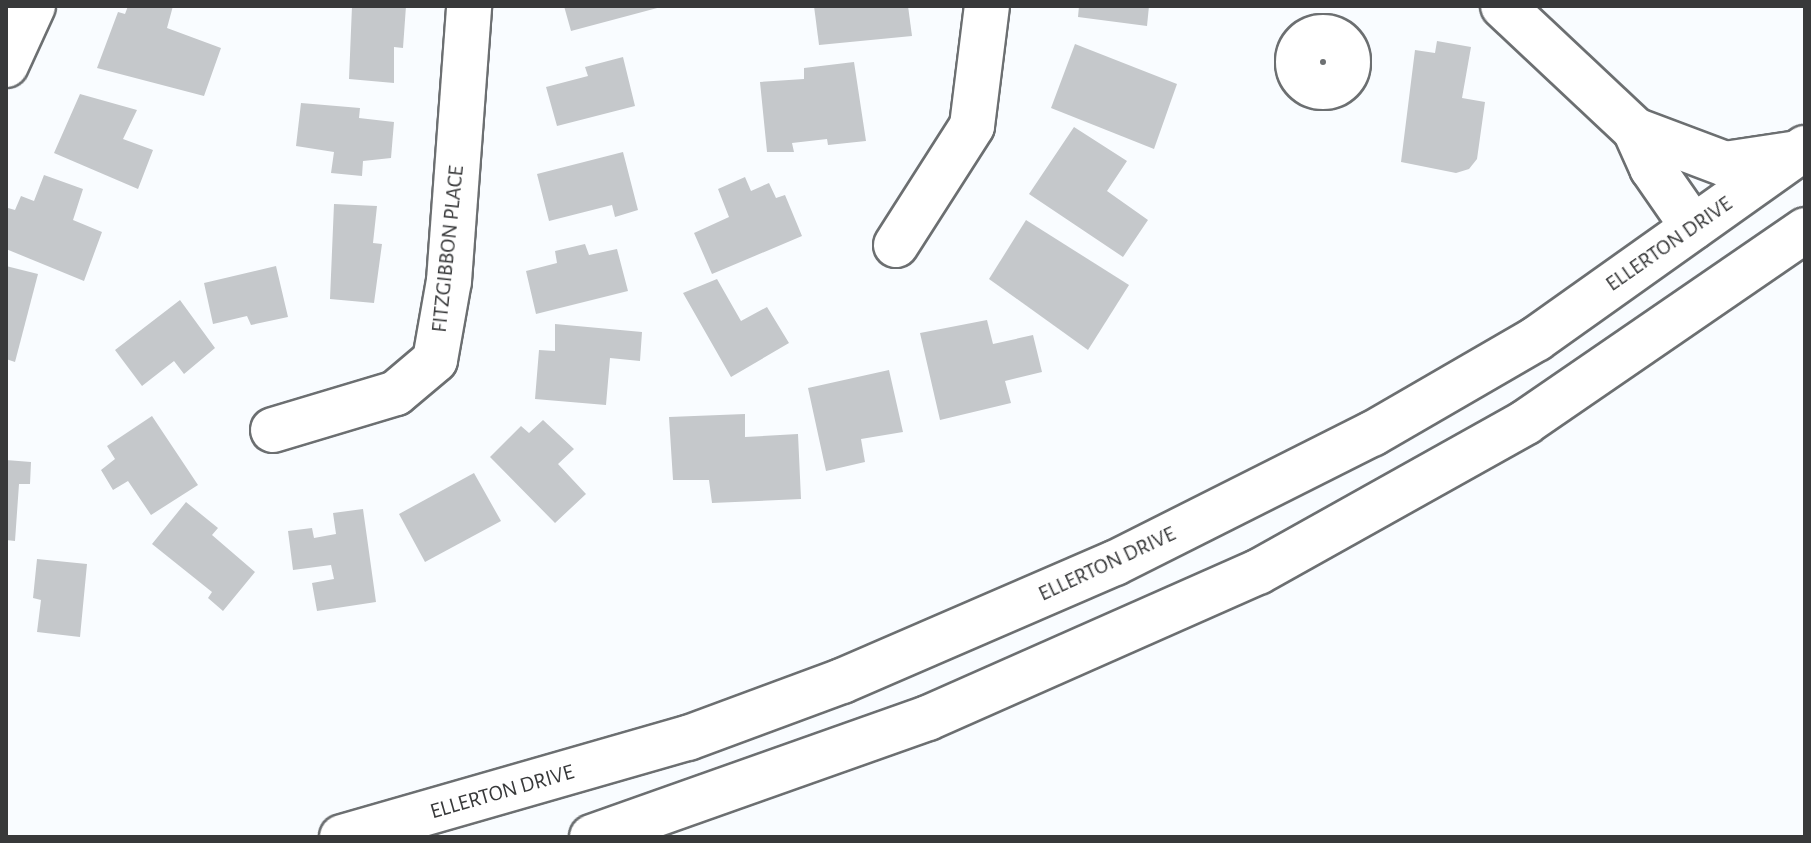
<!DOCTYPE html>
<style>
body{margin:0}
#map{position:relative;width:1811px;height:843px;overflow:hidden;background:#f9fcff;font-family:"Alegreya Sans",sans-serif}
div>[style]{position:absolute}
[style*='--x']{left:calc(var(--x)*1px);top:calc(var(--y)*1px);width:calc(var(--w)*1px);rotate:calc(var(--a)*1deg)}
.building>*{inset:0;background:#c5c8cb}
.roads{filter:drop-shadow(2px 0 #6c6f71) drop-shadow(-2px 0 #6c6f71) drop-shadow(0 2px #6c6f71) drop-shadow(0 -2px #6c6f71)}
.minor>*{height:44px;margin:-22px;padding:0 22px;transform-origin:22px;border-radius:22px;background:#fff}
.minor>.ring{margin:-22px;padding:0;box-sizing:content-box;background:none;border:44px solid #fff;border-radius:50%}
.major>*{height:44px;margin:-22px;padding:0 22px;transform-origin:22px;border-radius:22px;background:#fff}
span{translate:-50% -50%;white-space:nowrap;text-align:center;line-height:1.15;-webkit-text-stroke:6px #fff;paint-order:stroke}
.street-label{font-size:22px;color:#38393a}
.frame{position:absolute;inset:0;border:8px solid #38393a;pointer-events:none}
</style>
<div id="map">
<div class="building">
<div style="clip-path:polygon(128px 6px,173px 6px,167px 28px,221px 48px,204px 96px,97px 68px,118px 12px,125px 14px)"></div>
<div style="clip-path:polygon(352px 6px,406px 6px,403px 48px,394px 47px,394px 83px,349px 79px)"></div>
<div style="clip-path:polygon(564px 6px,661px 6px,661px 7px,571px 31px)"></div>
<div style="clip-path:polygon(814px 6px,908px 6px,912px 36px,819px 45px)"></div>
<div style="clip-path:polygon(1079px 6px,1149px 6px,1147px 26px,1078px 17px)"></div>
<div style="clip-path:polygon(1437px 41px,1471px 47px,1462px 98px,1485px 102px,1477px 159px,1469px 169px,1456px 173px,1401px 162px,1415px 50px,1435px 53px)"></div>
<div style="clip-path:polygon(1075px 44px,1177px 84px,1154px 149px,1051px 108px)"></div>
<div style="clip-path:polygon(623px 57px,635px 106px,557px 126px,546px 87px,588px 76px,585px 67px)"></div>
<div style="clip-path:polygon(854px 62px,866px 141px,828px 145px,827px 139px,792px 143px,794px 152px,767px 152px,760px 82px,804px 79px,804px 68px)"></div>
<div style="clip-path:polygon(80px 94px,137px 110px,123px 139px,153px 150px,138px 189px,54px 153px)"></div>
<div style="clip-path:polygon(301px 103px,360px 108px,359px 118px,394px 122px,391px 158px,363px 161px,362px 176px,331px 173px,334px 152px,296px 146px)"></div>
<div style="clip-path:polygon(1074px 127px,1127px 161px,1107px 191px,1148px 220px,1123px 257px,1029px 194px)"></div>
<div style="clip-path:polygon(623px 152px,638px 210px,615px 217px,612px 205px,549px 221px,537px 174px)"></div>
<div style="clip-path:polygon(44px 175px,83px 189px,73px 220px,102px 232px,84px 281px,6px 249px,8px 208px,15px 210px,21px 196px,34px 201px)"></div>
<div style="clip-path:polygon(745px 177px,751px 191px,769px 183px,776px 198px,785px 195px,802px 236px,712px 274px,694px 233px,729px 217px,718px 189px)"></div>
<div style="clip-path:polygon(334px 204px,377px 206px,373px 243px,382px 244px,374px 303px,330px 299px)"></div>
<div style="clip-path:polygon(1026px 220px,1129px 285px,1088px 350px,989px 279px)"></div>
<div style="clip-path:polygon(585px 244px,589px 255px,617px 249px,628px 291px,536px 314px,526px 271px,557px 263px,555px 251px)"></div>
<div style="clip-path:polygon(6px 266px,38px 274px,15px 362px,6px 359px)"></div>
<div style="clip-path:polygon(276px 266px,288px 317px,251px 325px,247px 316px,213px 324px,204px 283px)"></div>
<div style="clip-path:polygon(717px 279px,741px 321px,767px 307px,789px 343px,731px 377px,683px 293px)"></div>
<div style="clip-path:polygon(180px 300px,215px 348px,184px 374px,174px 361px,142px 386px,115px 350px)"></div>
<div style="clip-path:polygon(987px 320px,993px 344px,1033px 335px,1042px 372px,1005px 381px,1011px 403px,940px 420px,920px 333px)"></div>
<div style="clip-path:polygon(555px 324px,642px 332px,640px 361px,610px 358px,606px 405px,535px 399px,539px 350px,555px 351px)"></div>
<div style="clip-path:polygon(889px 370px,903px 432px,861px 439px,865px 462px,826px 471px,808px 388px)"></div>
<div style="clip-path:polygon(745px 414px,745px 437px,798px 434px,801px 499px,712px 503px,709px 480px,673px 480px,669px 417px)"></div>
<div style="clip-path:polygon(152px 416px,198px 485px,151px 515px,128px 481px,113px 490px,101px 470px,115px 459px,107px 446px)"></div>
<div style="clip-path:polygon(543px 420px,574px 449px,558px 464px,586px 494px,555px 523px,490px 457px,521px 426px,529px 433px)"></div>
<div style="clip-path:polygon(6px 460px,31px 462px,30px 484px,19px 484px,15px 541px,6px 540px)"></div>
<div style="clip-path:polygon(474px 473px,501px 521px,425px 562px,399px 514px)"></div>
<div style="clip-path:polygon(186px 502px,218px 528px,212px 535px,255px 572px,223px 611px,208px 598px,212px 592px,152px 544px)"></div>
<div style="clip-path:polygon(363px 509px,376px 602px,317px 611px,312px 583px,334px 579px,331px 565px,293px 570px,288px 531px,312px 528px,314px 538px,336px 534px,333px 513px)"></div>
<div style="clip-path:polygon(37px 559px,87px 564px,80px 637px,37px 632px,41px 600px,33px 598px)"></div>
</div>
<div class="roads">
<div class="minor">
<div style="--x:1503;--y:6;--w:181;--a:43.2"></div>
<div style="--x:1635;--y:130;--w:96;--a:20.7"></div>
<div style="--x:1725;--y:164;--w:74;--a:-8.6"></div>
<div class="ring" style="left:1298px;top:37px;width:6px;height:6px"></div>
<div style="--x:6;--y:65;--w:65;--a:-65.4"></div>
<div style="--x:1635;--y:130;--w:42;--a:65.9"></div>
<div style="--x:1652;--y:168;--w:72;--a:55.2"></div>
<div style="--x:896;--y:245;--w:141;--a:-57.4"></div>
<div style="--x:972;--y:126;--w:121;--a:-82.9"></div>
<div style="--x:273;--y:430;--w:128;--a:-16.7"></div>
<div style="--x:396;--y:393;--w:51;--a:-40.2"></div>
<div style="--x:435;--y:360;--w:80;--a:-80"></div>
<div style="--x:449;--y:281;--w:276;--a:-85.8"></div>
</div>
<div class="major">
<div style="--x:342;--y:837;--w:360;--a:-16"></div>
<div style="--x:688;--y:738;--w:164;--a:-20.3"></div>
<div style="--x:842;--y:681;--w:297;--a:-23.4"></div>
<div style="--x:1115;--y:563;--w:288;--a:-26.7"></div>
<div style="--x:1372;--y:434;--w:190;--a:-30.1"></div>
<div style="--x:1536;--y:339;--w:330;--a:-35.4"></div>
<div style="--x:592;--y:837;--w:356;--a:-19.5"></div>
<div style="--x:928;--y:718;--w:361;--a:-23.9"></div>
<div style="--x:1258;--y:572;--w:307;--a:-29.2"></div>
<div style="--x:1526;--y:422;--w:339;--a:-34.5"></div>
</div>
</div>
<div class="street-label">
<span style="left:1669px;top:244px;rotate:-35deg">ELLERTON DRIVE</span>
<span style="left:448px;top:249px;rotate:-84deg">FITZGIBBON PLACE</span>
<span style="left:1107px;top:564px;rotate:-25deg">ELLERTON DRIVE</span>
<span style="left:502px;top:792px;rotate:-16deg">ELLERTON DRIVE</span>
</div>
<div class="frame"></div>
</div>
